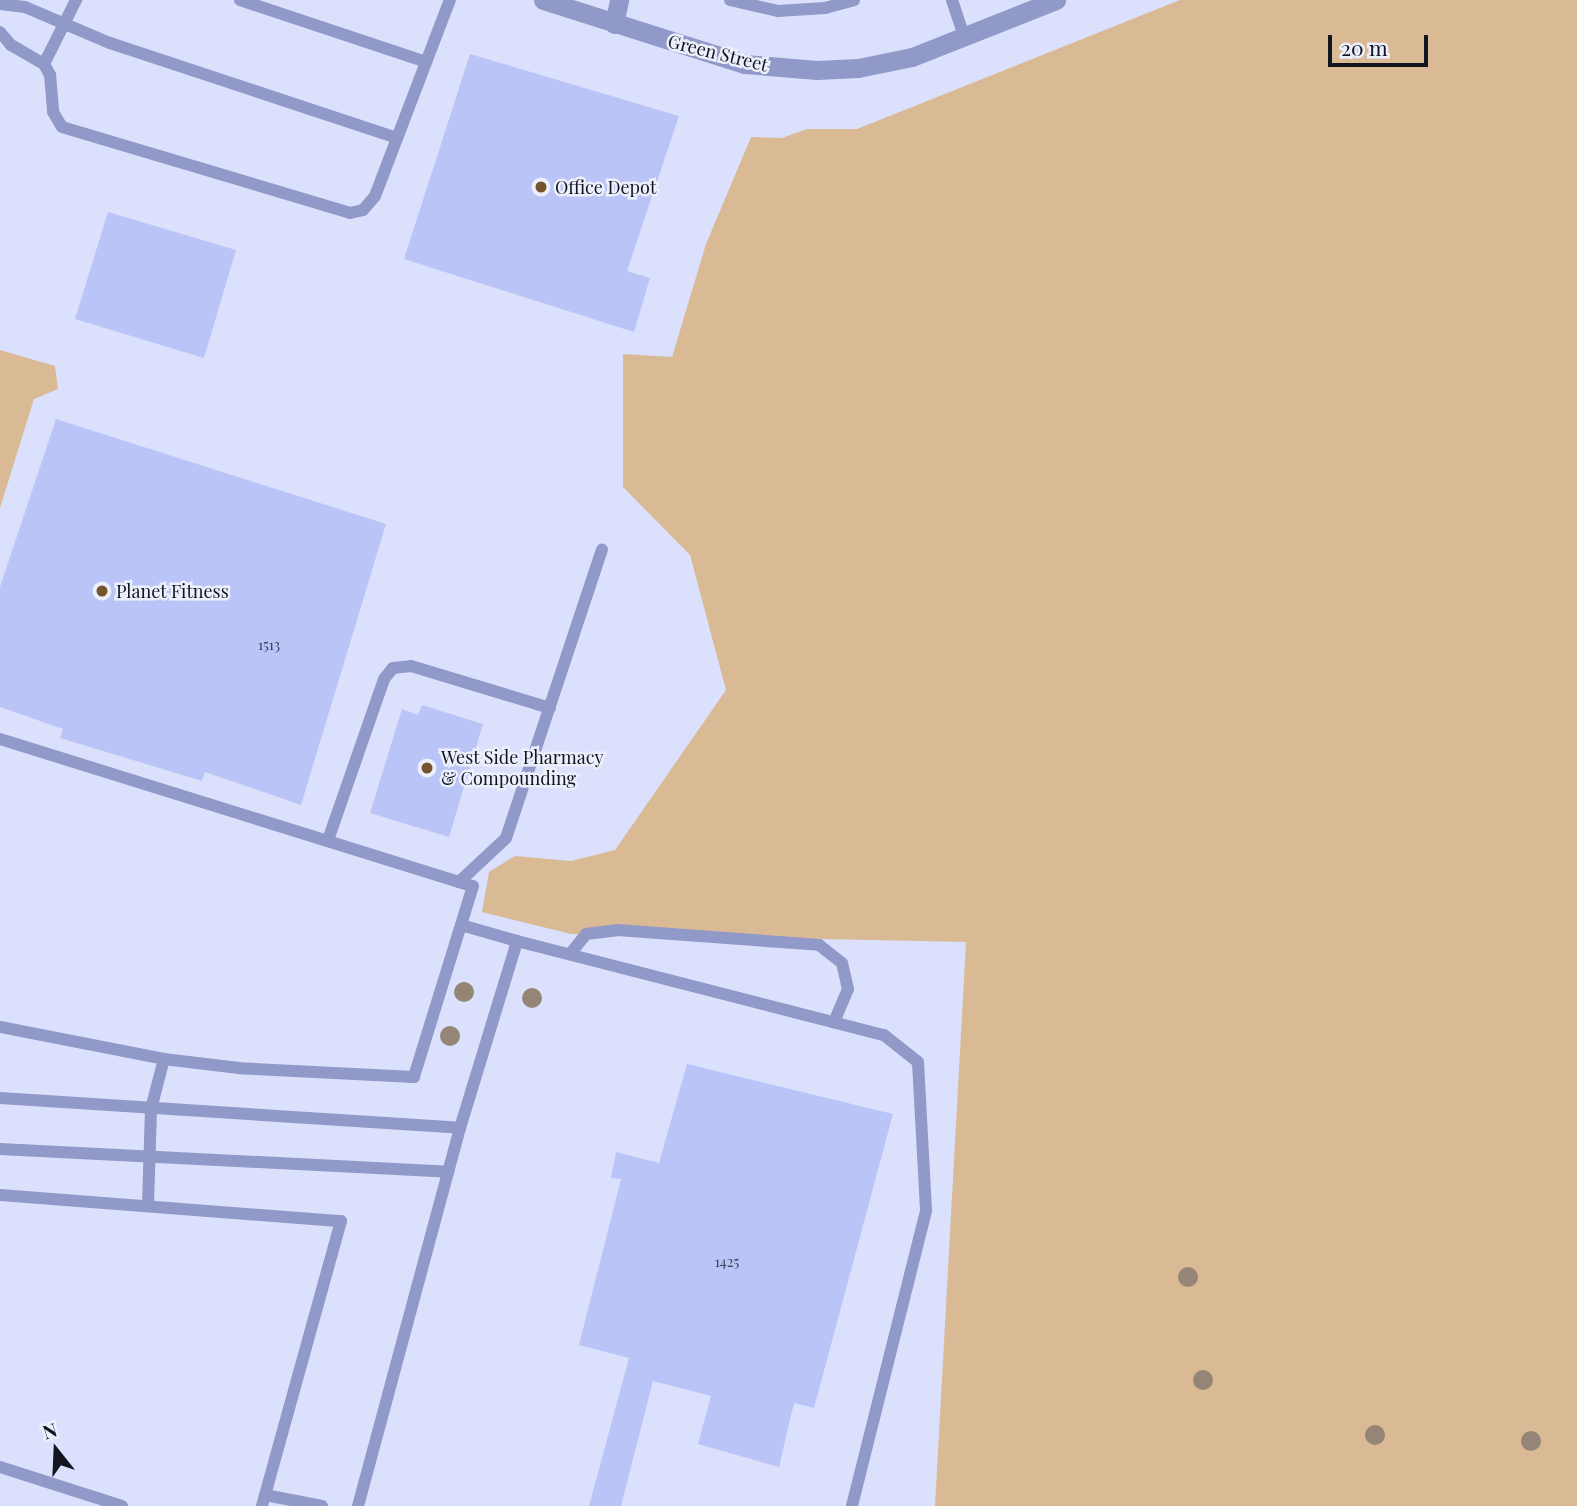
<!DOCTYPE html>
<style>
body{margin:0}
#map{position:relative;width:1577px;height:1506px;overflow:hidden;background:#dbe1fc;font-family:"Playfair Display",serif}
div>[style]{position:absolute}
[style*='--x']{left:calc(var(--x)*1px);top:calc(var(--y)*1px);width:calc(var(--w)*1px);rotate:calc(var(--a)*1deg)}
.green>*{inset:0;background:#d9ba95}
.building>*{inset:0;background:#bac4f7}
.service>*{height:12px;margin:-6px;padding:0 6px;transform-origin:6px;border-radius:6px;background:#9099c7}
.minor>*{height:19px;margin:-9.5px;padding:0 9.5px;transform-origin:9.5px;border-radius:9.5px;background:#9099c7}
.trees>*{width:20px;height:20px;margin:-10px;border-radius:50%;background:#948577}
.dots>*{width:19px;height:19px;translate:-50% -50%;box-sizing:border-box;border:4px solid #eceffc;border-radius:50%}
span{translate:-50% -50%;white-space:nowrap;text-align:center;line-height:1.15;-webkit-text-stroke:5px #eceffc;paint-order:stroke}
.number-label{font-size:14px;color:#3c4055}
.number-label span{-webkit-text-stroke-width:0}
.street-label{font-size:18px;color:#12141f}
.poi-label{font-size:18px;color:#12141f}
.left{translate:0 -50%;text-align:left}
.north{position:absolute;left:21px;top:1415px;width:70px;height:70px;-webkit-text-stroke:5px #eceffc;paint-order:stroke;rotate:342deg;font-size:19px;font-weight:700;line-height:28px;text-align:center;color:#12141f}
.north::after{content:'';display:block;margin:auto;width:24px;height:32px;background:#12141f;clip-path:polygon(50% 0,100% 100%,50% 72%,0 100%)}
.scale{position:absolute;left:1328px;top:35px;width:100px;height:32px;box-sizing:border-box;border:4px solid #12141f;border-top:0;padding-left:9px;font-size:21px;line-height:24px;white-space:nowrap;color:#12141f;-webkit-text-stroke:5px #eceffc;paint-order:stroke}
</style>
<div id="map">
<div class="green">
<div style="clip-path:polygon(1180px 0,1577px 0,1577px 1506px,935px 1506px,966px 942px,571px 934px,482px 912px,489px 872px,515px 856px,571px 861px,615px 850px,726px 690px,690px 555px,623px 487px,623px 354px,672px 357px,706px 244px,751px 137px,782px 138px,807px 129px,857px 129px)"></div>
<div style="clip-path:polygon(0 350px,55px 366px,58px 389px,34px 399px,0 508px)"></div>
</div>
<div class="building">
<div style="clip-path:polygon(470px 54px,679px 116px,627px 271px,650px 278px,634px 332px,404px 259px)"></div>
<div style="clip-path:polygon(108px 212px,236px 250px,204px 358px,75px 319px)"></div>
<div style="clip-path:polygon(56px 419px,386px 524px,301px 805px,205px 772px,202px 781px,60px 738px,63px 729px,0 707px,0 587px)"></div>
<div style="clip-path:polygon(422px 705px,483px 724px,449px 837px,370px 813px,402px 709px,418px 715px)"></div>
<div style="clip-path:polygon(687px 1064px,893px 1114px,814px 1408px,794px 1403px,779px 1467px,698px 1444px,711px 1396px,653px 1381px,621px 1506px,589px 1506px,629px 1358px,579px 1345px,621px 1179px,611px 1178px,616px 1152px,659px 1163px)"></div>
</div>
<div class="service">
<div style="--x:240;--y:0;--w:196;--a:18.4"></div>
<div style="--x:730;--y:0;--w:49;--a:12.9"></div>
<div style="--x:778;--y:11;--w:47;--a:-3.7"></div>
<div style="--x:825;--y:8;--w:30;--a:-15"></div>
<div style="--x:952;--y:0;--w:41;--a:71.6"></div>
<div style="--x:0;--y:4;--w:25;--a:7"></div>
<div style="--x:25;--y:7;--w:92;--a:23"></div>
<div style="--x:110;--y:43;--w:302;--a:18.3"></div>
<div style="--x:0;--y:32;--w:17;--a:50"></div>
<div style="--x:11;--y:45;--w:38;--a:30"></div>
<div style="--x:44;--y:64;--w:13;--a:61"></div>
<div style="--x:50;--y:75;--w:37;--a:85"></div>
<div style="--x:53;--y:112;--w:17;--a:59"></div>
<div style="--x:62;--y:127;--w:301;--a:16.6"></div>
<div style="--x:350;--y:213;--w:13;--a:-13"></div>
<div style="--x:363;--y:210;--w:18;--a:-49"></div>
<div style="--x:375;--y:196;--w:210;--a:-69.1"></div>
<div style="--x:44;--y:64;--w:72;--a:-63.4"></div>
<div style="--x:0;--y:739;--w:495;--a:17.3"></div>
<div style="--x:473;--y:886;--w:200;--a:107.2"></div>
<div style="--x:414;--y:1077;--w:175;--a:-177.1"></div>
<div style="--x:239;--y:1068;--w:76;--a:-173.2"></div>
<div style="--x:164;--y:1059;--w:52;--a:104.6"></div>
<div style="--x:151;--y:1109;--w:97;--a:91.8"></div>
<div style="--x:328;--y:840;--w:170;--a:-70.8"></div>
<div style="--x:384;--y:679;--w:14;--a:-51"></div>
<div style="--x:393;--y:668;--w:18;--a:-6"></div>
<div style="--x:411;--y:666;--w:145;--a:16.8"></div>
<div style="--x:459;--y:882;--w:64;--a:-43.1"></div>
<div style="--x:506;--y:838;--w:304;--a:-71.6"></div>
<div style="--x:461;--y:925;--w:58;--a:15.9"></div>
<div style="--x:570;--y:954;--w:26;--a:-51"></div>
<div style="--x:586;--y:934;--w:31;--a:-7"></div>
<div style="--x:617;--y:930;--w:203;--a:4.2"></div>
<div style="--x:819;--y:945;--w:29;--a:38"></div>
<div style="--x:842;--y:963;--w:27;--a:77"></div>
<div style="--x:848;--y:989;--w:36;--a:113"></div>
<div style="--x:0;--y:1027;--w:167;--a:11"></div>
<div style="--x:0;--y:1098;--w:461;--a:3.7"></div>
<div style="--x:0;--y:1149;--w:449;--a:2.9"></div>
<div style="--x:0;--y:1195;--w:342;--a:4.4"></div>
<div style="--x:341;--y:1221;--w:296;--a:105.5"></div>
<div style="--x:0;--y:1467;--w:128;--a:17.7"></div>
<div style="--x:265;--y:1495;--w:58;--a:10.9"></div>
<div style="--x:358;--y:1506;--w:392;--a:-74.9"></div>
<div style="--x:460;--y:1128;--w:195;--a:-73"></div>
<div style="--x:517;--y:941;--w:379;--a:14.4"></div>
<div style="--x:884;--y:1035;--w:43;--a:38.5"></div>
<div style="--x:918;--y:1062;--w:149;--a:86.9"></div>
<div style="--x:926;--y:1211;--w:304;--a:104.1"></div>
</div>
<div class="minor">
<div style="--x:543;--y:0;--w:212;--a:17.6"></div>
<div style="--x:745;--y:64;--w:72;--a:4.8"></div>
<div style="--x:817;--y:70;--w:41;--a:-2.8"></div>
<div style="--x:858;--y:68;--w:55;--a:-11.5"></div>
<div style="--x:912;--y:57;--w:155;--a:-21.6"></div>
<div style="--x:614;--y:24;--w:25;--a:-78"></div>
</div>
<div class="trees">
<div style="left:464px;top:992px"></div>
<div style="left:532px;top:998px"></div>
<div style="left:450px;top:1036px"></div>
<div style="left:1188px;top:1277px"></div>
<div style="left:1203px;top:1380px"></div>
<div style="left:1375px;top:1435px"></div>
<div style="left:1531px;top:1441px"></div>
</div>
<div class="dots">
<div style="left:541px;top:187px;background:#75552b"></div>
<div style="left:102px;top:591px;background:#75552b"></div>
<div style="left:427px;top:768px;background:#75552b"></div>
</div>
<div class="number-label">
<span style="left:269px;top:645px">1513</span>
<span style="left:727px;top:1262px">1425</span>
</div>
<div class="street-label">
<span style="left:718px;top:53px;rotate:14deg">Green Street</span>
</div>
<div class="poi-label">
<span class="left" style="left:555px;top:187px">Office Depot</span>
<span class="left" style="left:116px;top:591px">Planet Fitness</span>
<span class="left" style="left:441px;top:768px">West Side Pharmacy<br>&amp; Compounding</span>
</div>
<div class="north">N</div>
<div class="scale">20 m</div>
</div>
